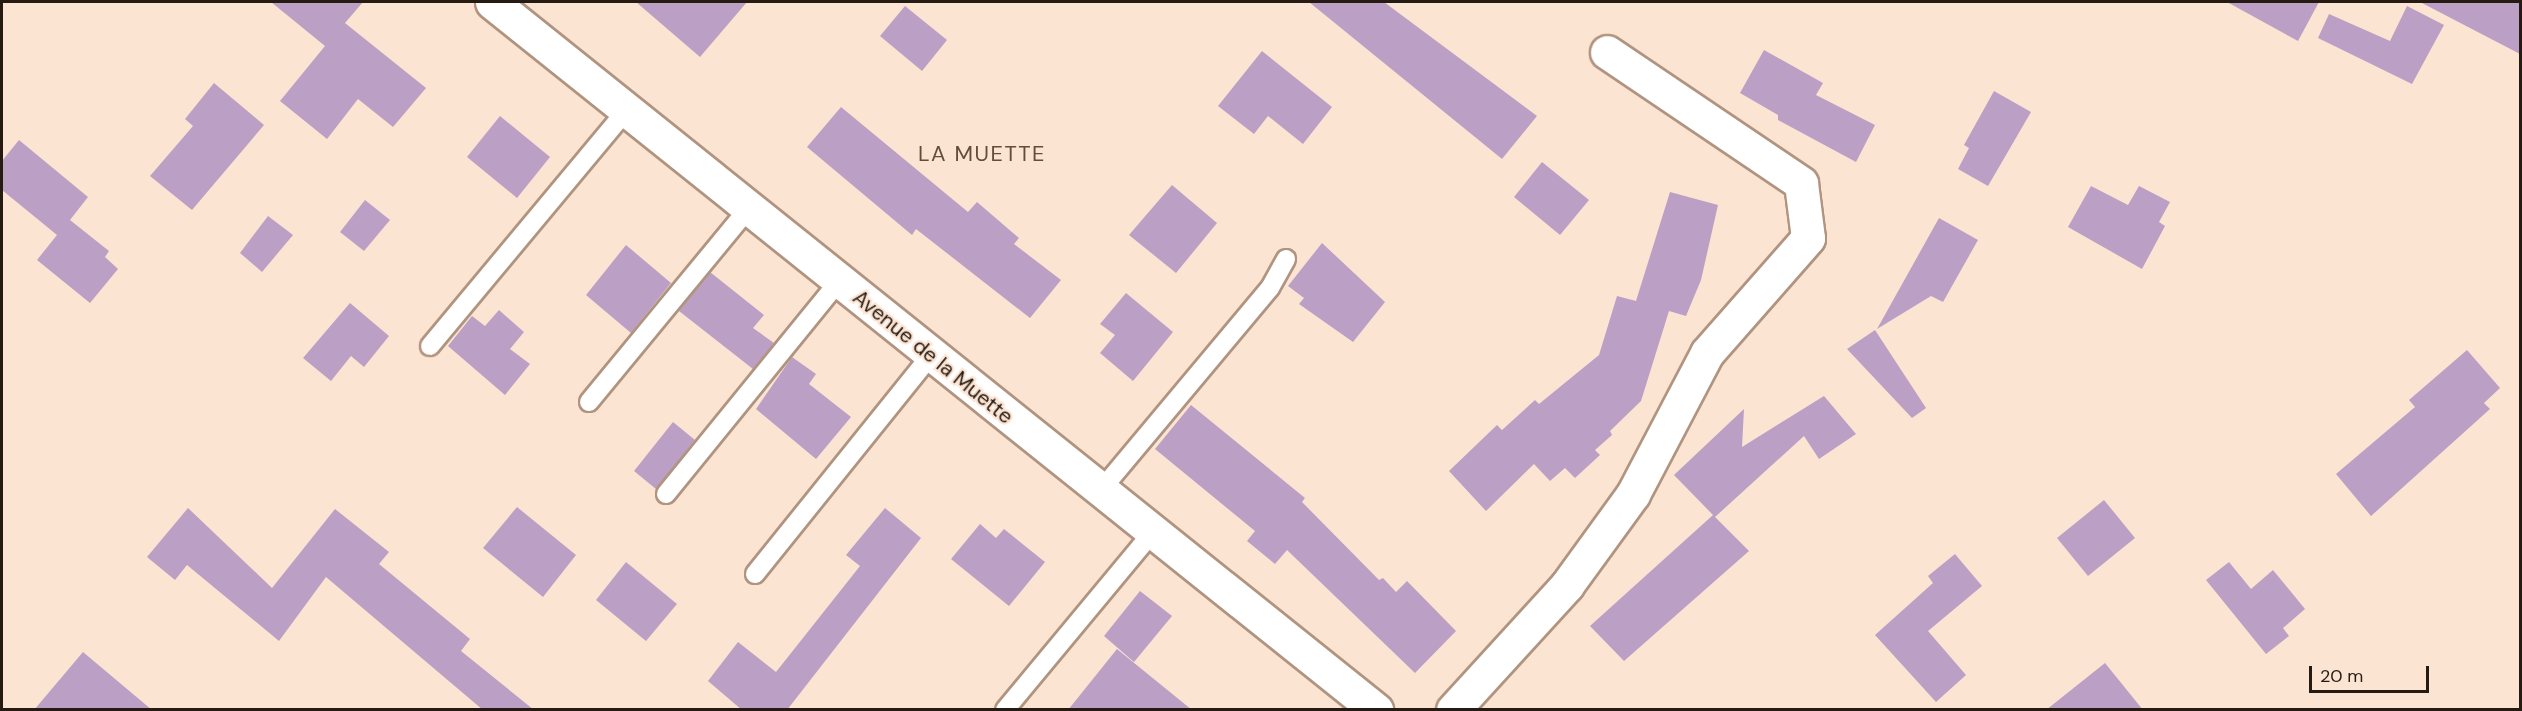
<!DOCTYPE html>
<style>
body{margin:0}
#map{position:relative;width:2522px;height:711px;overflow:hidden;background:#fce4d3;font-family:"DM Sans",sans-serif}
div>[style]{position:absolute}
[style*='--x']{left:calc(var(--x)*1px);top:calc(var(--y)*1px);width:calc(var(--w)*1px);rotate:calc(var(--a)*1deg)}
.building>*{inset:0;background:#bc9fc4}
.roads{filter:drop-shadow(2px 0 #b09480) drop-shadow(-2px 0 #b09480) drop-shadow(0 2px #b09480) drop-shadow(0 -2px #b09480)}
.service>*{height:18px;margin:-9px;padding:0 9px;transform-origin:9px;border-radius:9px;background:#fff}
.minor>*{height:33px;margin:-16.5px;padding:0 16.5px;transform-origin:16.5px;border-radius:16.5px;background:#fff}
span{translate:-50% -50%;white-space:nowrap;text-align:center;line-height:1.15;-webkit-text-stroke:4.5px #fce4d3;paint-order:stroke}
.street-label{font-size:21px;color:#251b13}
.neighbourhood-label{font-size:22px;color:#654c3a;letter-spacing:1.5px}
.frame{position:absolute;inset:0;border:3px solid #251b13;pointer-events:none}
.scale{position:absolute;left:2309px;top:666px;width:120px;height:27px;box-sizing:border-box;border:3px solid #251b13;border-top:0;padding-left:8px;font-size:18px;line-height:21px;white-space:nowrap;color:#251b13;-webkit-text-stroke:4px #fce4d3;paint-order:stroke}
</style>
<div id="map">
<div class="building">
<div style="clip-path:polygon(271px 2px,363px 2px,345px 23px,426px 88px,393px 127px,358px 99px,327px 139px,280px 101px,325px 46px)"></div>
<div style="clip-path:polygon(636px 2px,747px 2px,700px 57px)"></div>
<div style="clip-path:polygon(1309px 2px,1384px 2px,1537px 116px,1502px 159px)"></div>
<div style="clip-path:polygon(2227px 2px,2319px 2px,2298px 41px)"></div>
<div style="clip-path:polygon(2420px 2px,2520px 2px,2520px 54px)"></div>
<div style="clip-path:polygon(905px 6px,947px 40px,922px 71px,880px 36px)"></div>
<div style="clip-path:polygon(2407px 6px,2444px 25px,2412px 84px,2318px 38px,2329px 14px,2390px 41px)"></div>
<div style="clip-path:polygon(1764px 50px,1823px 83px,1816px 95px,1875px 125px,1856px 162px,1778px 120px,1778px 115px,1740px 93px)"></div>
<div style="clip-path:polygon(1262px 51px,1332px 107px,1303px 144px,1268px 116px,1254px 134px,1218px 106px)"></div>
<div style="clip-path:polygon(214px 83px,264px 125px,192px 210px,150px 176px,193px 126px,185px 119px)"></div>
<div style="clip-path:polygon(1994px 91px,2031px 112px,1988px 186px,1958px 169px,1969px 148px,1964px 145px)"></div>
<div style="clip-path:polygon(841px 107px,968px 212px,977px 202px,1019px 238px,1014px 244px,1061px 280px,1030px 318px,916px 229px,912px 235px,807px 147px)"></div>
<div style="clip-path:polygon(500px 116px,550px 157px,517px 198px,467px 157px)"></div>
<div style="clip-path:polygon(19px 140px,88px 197px,70px 220px,109px 251px,105px 257px,118px 269px,90px 303px,37px 260px,57px 235px,2px 190px,2px 161px)"></div>
<div style="clip-path:polygon(1542px 162px,1589px 200px,1560px 235px,1514px 197px)"></div>
<div style="clip-path:polygon(1172px 185px,1217px 223px,1176px 273px,1129px 235px)"></div>
<div style="clip-path:polygon(2091px 186px,2128px 205px,2139px 186px,2170px 202px,2159px 222px,2165px 226px,2142px 269px,2068px 227px)"></div>
<div style="clip-path:polygon(1670px 192px,1718px 205px,1701px 280px,1686px 316px,1669px 311px,1641px 401px,1610px 431px,1612px 435px,1595px 450px,1600px 455px,1575px 478px,1565px 468px,1550px 481px,1534px 464px,1486px 511px,1449px 471px,1497px 425px,1502px 430px,1535px 400px,1539px 404px,1599px 355px,1617px 296px,1636px 301px)"></div>
<div style="clip-path:polygon(365px 200px,390px 220px,364px 251px,340px 232px)"></div>
<div style="clip-path:polygon(268px 216px,293px 235px,262px 272px,240px 253px)"></div>
<div style="clip-path:polygon(1939px 218px,1978px 240px,1943px 302px,1931px 296px,1877px 329px)"></div>
<div style="clip-path:polygon(1322px 243px,1385px 302px,1353px 342px,1299px 304px,1304px 298px,1288px 286px)"></div>
<div style="clip-path:polygon(626px 245px,671px 283px,631px 333px,586px 295px)"></div>
<div style="clip-path:polygon(710px 272px,764px 315px,753px 328px,774px 343px,753px 369px,679px 311px)"></div>
<div style="clip-path:polygon(1126px 293px,1173px 332px,1133px 381px,1100px 353px,1115px 335px,1100px 324px)"></div>
<div style="clip-path:polygon(350px 303px,389px 336px,364px 367px,351px 356px,331px 381px,303px 358px)"></div>
<div style="clip-path:polygon(499px 310px,524px 332px,510px 349px,530px 364px,505px 395px,448px 346px,472px 316px,485px 326px)"></div>
<div style="clip-path:polygon(1875px 330px,1926px 408px,1912px 418px,1847px 349px)"></div>
<div style="clip-path:polygon(2467px 350px,2500px 388px,2484px 403px,2490px 409px,2371px 516px,2336px 474px,2415px 407px,2409px 400px)"></div>
<div style="clip-path:polygon(792px 357px,816px 374px,809px 384px,851px 417px,816px 459px,756px 409px)"></div>
<div style="clip-path:polygon(1824px 396px,1856px 434px,1819px 459px,1804px 436px,1715px 517px,1749px 551px,1624px 661px,1590px 626px,1713px 515px,1674px 475px,1744px 409px,1742px 447px)"></div>
<div style="clip-path:polygon(1191px 405px,1305px 498px,1302px 502px,1379px 580px,1383px 578px,1396px 592px,1407px 581px,1456px 631px,1415px 673px,1287px 550px,1275px 564px,1247px 541px,1255px 531px,1155px 449px)"></div>
<div style="clip-path:polygon(673px 422px,695px 440px,656px 489px,634px 471px)"></div>
<div style="clip-path:polygon(2104px 500px,2135px 538px,2088px 576px,2057px 538px)"></div>
<div style="clip-path:polygon(517px 507px,576px 555px,543px 597px,483px 548px)"></div>
<div style="clip-path:polygon(188px 508px,272px 588px,335px 509px,389px 552px,379px 564px,470px 639px,461px 651px,534px 710px,483px 710px,326px 577px,279px 641px,187px 565px,175px 580px,147px 557px)"></div>
<div style="clip-path:polygon(885px 508px,921px 538px,787px 710px,742px 710px,708px 681px,738px 642px,776px 672px,860px 566px,846px 555px)"></div>
<div style="clip-path:polygon(980px 524px,996px 538px,1004px 529px,1045px 562px,1009px 606px,951px 559px)"></div>
<div style="clip-path:polygon(1955px 554px,1982px 586px,1928px 631px,1966px 675px,1936px 702px,1875px 635px,1933px 583px,1928px 576px)"></div>
<div style="clip-path:polygon(626px 562px,677px 604px,646px 641px,596px 600px)"></div>
<div style="clip-path:polygon(2229px 562px,2251px 589px,2273px 570px,2305px 609px,2283px 628px,2289px 636px,2266px 654px,2206px 580px)"></div>
<div style="clip-path:polygon(1140px 591px,1172px 616px,1134px 662px,1104px 636px)"></div>
<div style="clip-path:polygon(1117px 649px,1192px 710px,1068px 710px)"></div>
<div style="clip-path:polygon(83px 652px,152px 710px,34px 710px)"></div>
<div style="clip-path:polygon(2105px 663px,2143px 710px,2046px 710px)"></div>
</div>
<div class="roads">
<div class="service">
<div style="--x:430;--y:346;--w:306;--a:-50.2"></div>
<div style="--x:589;--y:402;--w:250;--a:-50.5"></div>
<div style="--x:1101;--y:490;--w:263;--a:-50.1"></div>
<div style="--x:1270;--y:288;--w:33;--a:-61"></div>
<div style="--x:666;--y:494;--w:274;--a:-50.9"></div>
<div style="--x:755;--y:574;--w:281;--a:-51.2"></div>
<div style="--x:1005;--y:710;--w:231;--a:-50.3"></div>
</div>
<div class="minor">
<div style="--x:492;--y:2;--w:1133;--a:38.69"></div>
<div style="--x:1453;--y:710;--w:169;--a:-47.6"></div>
<div style="--x:1567;--y:585;--w:112;--a:-54"></div>
<div style="--x:1633;--y:494;--w:159;--a:-62.3"></div>
<div style="--x:1707;--y:353;--w:153;--a:-48.7"></div>
<div style="--x:1808;--y:238;--w:55;--a:-97.3"></div>
<div style="--x:1801;--y:183;--w:234;--a:-146"></div>
</div>
</div>
<div class="street-label">
<span style="left:933px;top:357px;rotate:39deg">Avenue de la Muette</span>
</div>
<div class="neighbourhood-label">
<span style="left:982px;top:154px">LA MUETTE</span>
</div>
<div class="frame"></div>
<div class="scale">20 m</div>
</div>
